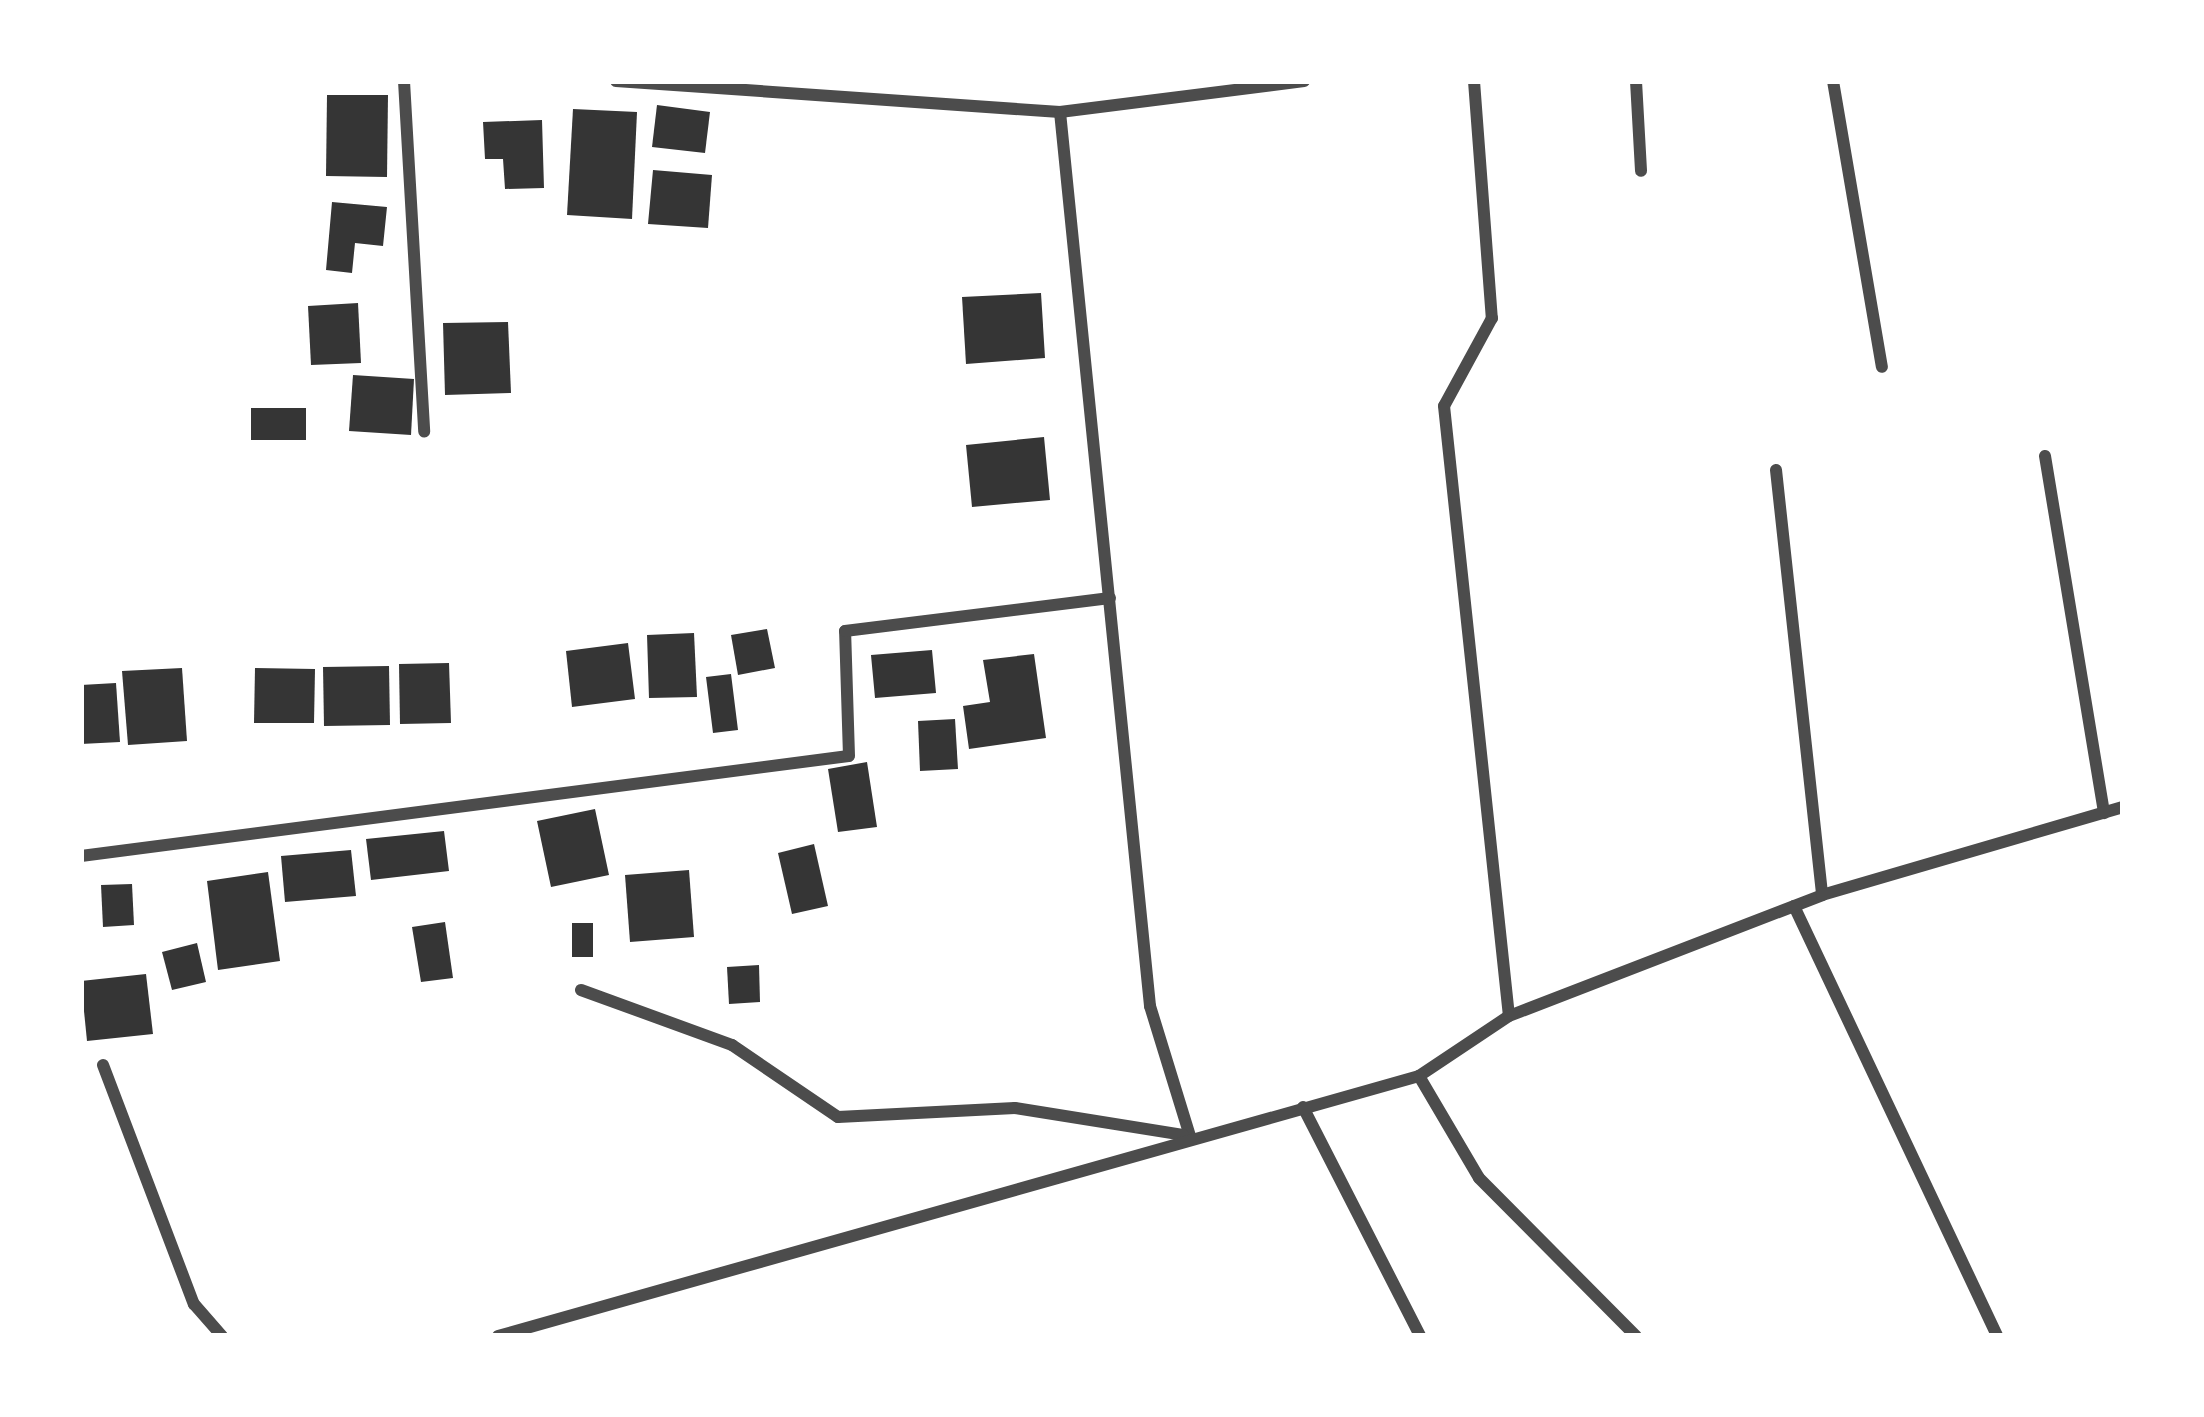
<!DOCTYPE html>
<style>
body{margin:0}
#map{position:relative;width:2204px;height:1417px;overflow:hidden;background:#fff;font-family:"Exo 2",sans-serif}
div>[style]{position:absolute}
[style*='--x']{left:calc(var(--x)*1px);top:calc(var(--y)*1px);width:calc(var(--w)*1px);rotate:calc(var(--a)*1deg)}
.building>*{inset:0;background:#353535}
.minor>*{height:12px;margin:-6px;padding:0 6px;transform-origin:6px;border-radius:6px;background:#4c4c4c}
span{translate:-50% -50%;white-space:nowrap;text-align:center;line-height:1.15;-webkit-text-stroke:9px #fff;paint-order:stroke}
.frame{position:absolute;inset:0;border:84px solid #fff;pointer-events:none}
</style>
<div id="map">
<div class="building">
<div style="clip-path:polygon(327px 95px,388px 95px,387px 177px,326px 176px)"></div>
<div style="clip-path:polygon(657px 105px,710px 112px,705px 153px,652px 147px)"></div>
<div style="clip-path:polygon(573px 109px,637px 112px,632px 219px,567px 215px)"></div>
<div style="clip-path:polygon(542px 120px,544px 188px,505px 189px,503px 159px,485px 159px,483px 122px)"></div>
<div style="clip-path:polygon(653px 170px,712px 175px,708px 228px,648px 224px)"></div>
<div style="clip-path:polygon(332px 202px,387px 207px,383px 246px,355px 243px,352px 273px,326px 270px)"></div>
<div style="clip-path:polygon(1041px 293px,1045px 358px,966px 364px,962px 297px)"></div>
<div style="clip-path:polygon(358px 303px,361px 363px,311px 365px,308px 306px)"></div>
<div style="clip-path:polygon(508px 322px,511px 393px,445px 395px,443px 323px)"></div>
<div style="clip-path:polygon(353px 375px,414px 379px,411px 435px,349px 431px)"></div>
<div style="clip-path:polygon(251px 408px,306px 408px,306px 440px,251px 440px)"></div>
<div style="clip-path:polygon(1044px 437px,1050px 500px,972px 507px,966px 445px)"></div>
<div style="clip-path:polygon(767px 629px,775px 668px,738px 675px,731px 635px)"></div>
<div style="clip-path:polygon(694px 633px,697px 697px,649px 698px,647px 635px)"></div>
<div style="clip-path:polygon(628px 643px,635px 699px,572px 707px,566px 651px)"></div>
<div style="clip-path:polygon(932px 650px,936px 693px,875px 698px,871px 655px)"></div>
<div style="clip-path:polygon(1034px 654px,1046px 738px,969px 749px,963px 706px,990px 702px,983px 660px)"></div>
<div style="clip-path:polygon(449px 663px,451px 723px,400px 724px,399px 664px)"></div>
<div style="clip-path:polygon(389px 666px,390px 725px,324px 726px,323px 667px)"></div>
<div style="clip-path:polygon(182px 668px,187px 741px,128px 745px,122px 671px)"></div>
<div style="clip-path:polygon(255px 668px,315px 669px,314px 723px,254px 723px)"></div>
<div style="clip-path:polygon(731px 674px,738px 730px,713px 733px,706px 677px)"></div>
<div style="clip-path:polygon(116px 683px,120px 742px,81px 744px,81px 685px)"></div>
<div style="clip-path:polygon(955px 719px,958px 769px,920px 771px,918px 721px)"></div>
<div style="clip-path:polygon(867px 762px,877px 827px,838px 832px,828px 769px)"></div>
<div style="clip-path:polygon(595px 809px,609px 875px,551px 887px,537px 821px)"></div>
<div style="clip-path:polygon(444px 831px,449px 871px,371px 880px,366px 839px)"></div>
<div style="clip-path:polygon(814px 844px,828px 906px,792px 914px,778px 853px)"></div>
<div style="clip-path:polygon(351px 850px,356px 896px,285px 902px,281px 856px)"></div>
<div style="clip-path:polygon(689px 870px,694px 937px,630px 942px,625px 875px)"></div>
<div style="clip-path:polygon(268px 872px,280px 961px,218px 970px,207px 881px)"></div>
<div style="clip-path:polygon(132px 884px,134px 925px,103px 927px,101px 885px)"></div>
<div style="clip-path:polygon(445px 922px,453px 978px,421px 982px,412px 927px)"></div>
<div style="clip-path:polygon(572px 923px,593px 923px,593px 957px,572px 957px)"></div>
<div style="clip-path:polygon(197px 943px,206px 982px,172px 990px,162px 952px)"></div>
<div style="clip-path:polygon(759px 965px,760px 1002px,729px 1004px,727px 967px)"></div>
<div style="clip-path:polygon(146px 974px,153px 1034px,87px 1041px,81px 981px)"></div>
</div>
<div class="minor">
<div style="--x:404;--y:81;--w:351;--a:86.7"></div>
<div style="--x:616;--y:81;--w:445;--a:4"></div>
<div style="--x:1060;--y:112;--w:246;--a:-7.2"></div>
<div style="--x:1474;--y:81;--w:238;--a:85.7"></div>
<div style="--x:1492;--y:318;--w:100;--a:118.6"></div>
<div style="--x:1444;--y:406;--w:613;--a:83.92"></div>
<div style="--x:1636;--y:81;--w:90;--a:86.8"></div>
<div style="--x:1833;--y:81;--w:290;--a:80.3"></div>
<div style="--x:1060;--y:112;--w:899;--a:84.25"></div>
<div style="--x:1150;--y:1006;--w:136;--a:72.9"></div>
<div style="--x:2045;--y:456;--w:362;--a:80.6"></div>
<div style="--x:1776;--y:470;--w:427;--a:83.8"></div>
<div style="--x:81;--y:856;--w:774;--a:-7.42"></div>
<div style="--x:849;--y:756;--w:125;--a:-91.8"></div>
<div style="--x:845;--y:631;--w:267;--a:-7.1"></div>
<div style="--x:1794;--y:906;--w:476;--a:64.7"></div>
<div style="--x:581;--y:990;--w:161;--a:20"></div>
<div style="--x:732;--y:1045;--w:128;--a:34.2"></div>
<div style="--x:838;--y:1117;--w:177;--a:-2.9"></div>
<div style="--x:1015;--y:1108;--w:170;--a:9.1"></div>
<div style="--x:103;--y:1065;--w:256;--a:69.2"></div>
<div style="--x:194;--y:1304;--w:43;--a:48.8"></div>
<div style="--x:1419;--y:1076;--w:118;--a:59.5"></div>
<div style="--x:1479;--y:1178;--w:223;--a:45.2"></div>
<div style="--x:1303;--y:1107;--w:257;--a:62.9"></div>
<div style="--x:498;--y:1336;--w:957;--a:-15.76"></div>
<div style="--x:1419;--y:1076;--w:108;--a:-33.7"></div>
<div style="--x:1509;--y:1016;--w:336;--a:-21.1"></div>
<div style="--x:1822;--y:895;--w:314;--a:-16.3"></div>
</div>
<div class="frame"></div>
</div>
